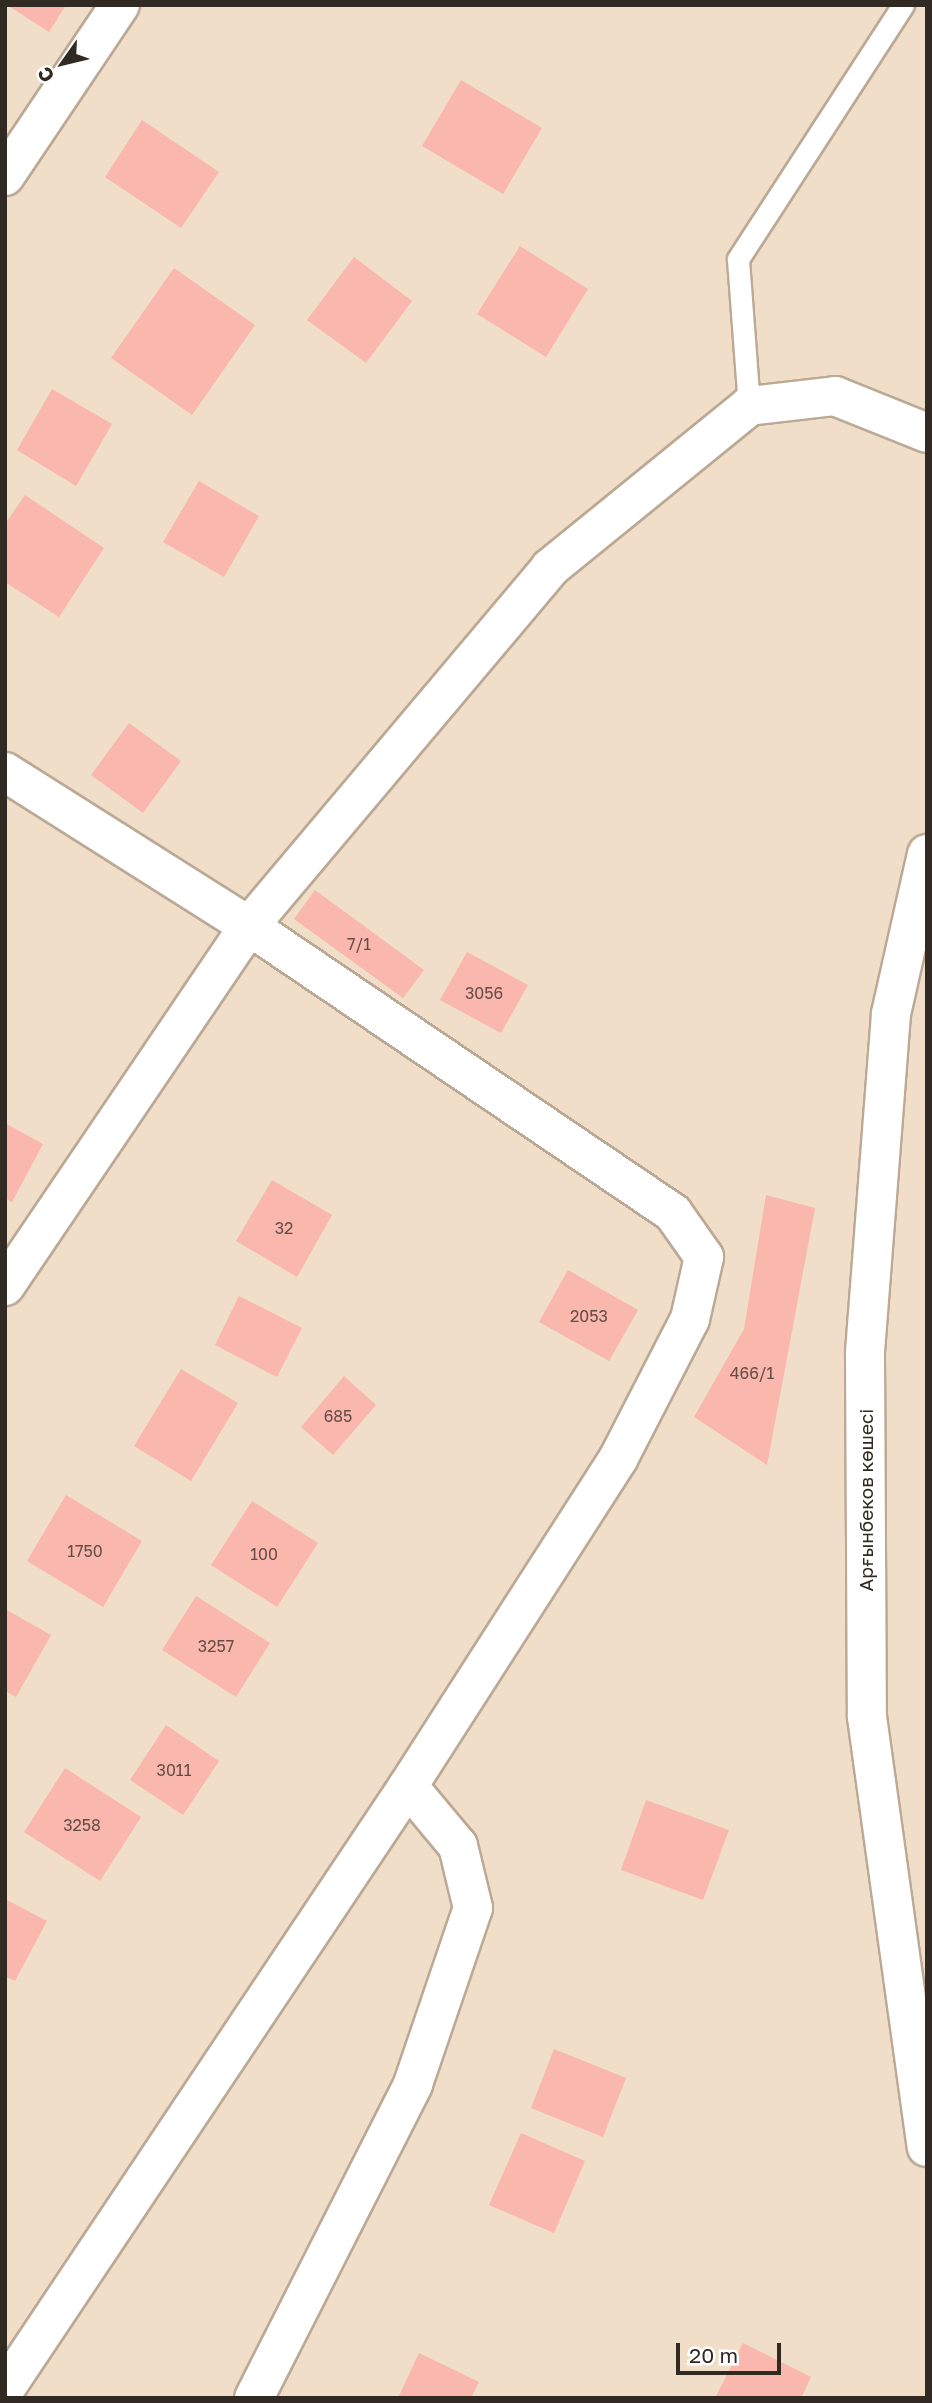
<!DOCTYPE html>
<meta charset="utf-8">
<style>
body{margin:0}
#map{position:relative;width:932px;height:2403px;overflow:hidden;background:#f1dec9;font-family:"Golos Text",sans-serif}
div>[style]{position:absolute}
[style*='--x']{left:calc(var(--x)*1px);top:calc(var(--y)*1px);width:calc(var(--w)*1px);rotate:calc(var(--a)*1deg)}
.building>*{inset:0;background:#f9b7ad}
.roads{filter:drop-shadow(2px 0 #bba995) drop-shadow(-2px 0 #bba995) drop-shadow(0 2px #bba995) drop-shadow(0 -2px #bba995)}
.lane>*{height:21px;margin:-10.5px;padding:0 10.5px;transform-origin:10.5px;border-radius:10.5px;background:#fff}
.street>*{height:38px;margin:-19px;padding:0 19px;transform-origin:19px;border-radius:19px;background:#fff}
.primary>*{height:38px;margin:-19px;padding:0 19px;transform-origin:19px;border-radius:19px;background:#fff}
span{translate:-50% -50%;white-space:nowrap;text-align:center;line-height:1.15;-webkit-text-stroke:7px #fff;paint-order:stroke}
.number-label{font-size:16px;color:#634d45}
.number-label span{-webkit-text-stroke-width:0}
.street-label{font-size:19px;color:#312a22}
.frame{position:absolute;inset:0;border:7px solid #312a22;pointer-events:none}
.north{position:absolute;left:28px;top:28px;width:70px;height:70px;-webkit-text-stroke:5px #fff;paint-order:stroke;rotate:236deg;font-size:19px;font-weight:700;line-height:28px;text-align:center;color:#312a22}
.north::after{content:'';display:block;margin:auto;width:24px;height:32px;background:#312a22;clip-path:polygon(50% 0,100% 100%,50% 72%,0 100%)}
.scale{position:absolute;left:676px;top:2343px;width:105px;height:32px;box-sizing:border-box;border:4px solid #312a22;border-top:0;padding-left:9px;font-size:21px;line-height:24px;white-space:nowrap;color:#312a22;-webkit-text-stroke:5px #fff;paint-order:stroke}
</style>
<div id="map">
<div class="building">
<div style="clip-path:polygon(7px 5px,66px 5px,49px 32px)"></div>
<div style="clip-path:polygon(461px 80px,542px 128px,503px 194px,422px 146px)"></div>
<div style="clip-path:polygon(142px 120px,219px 172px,181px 228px,105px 177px)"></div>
<div style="clip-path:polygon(520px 246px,588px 289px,546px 357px,477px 314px)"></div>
<div style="clip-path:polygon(354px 257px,412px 301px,366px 363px,307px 320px)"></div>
<div style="clip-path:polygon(174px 268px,255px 325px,192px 415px,111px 358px)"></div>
<div style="clip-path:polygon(52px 389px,112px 424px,76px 486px,17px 450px)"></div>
<div style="clip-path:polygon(199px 481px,259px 516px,224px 577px,163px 542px)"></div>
<div style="clip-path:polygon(25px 495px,104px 548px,59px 617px,5px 582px,5px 524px)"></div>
<div style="clip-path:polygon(129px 723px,181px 761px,143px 813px,91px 775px)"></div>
<div style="clip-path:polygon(315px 890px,424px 970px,403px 998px,294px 919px)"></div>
<div style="clip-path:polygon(467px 952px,528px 985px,501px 1033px,440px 1000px)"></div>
<div style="clip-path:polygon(5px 1123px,43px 1144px,12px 1202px,5px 1198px)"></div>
<div style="clip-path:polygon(272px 1180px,332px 1215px,297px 1277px,236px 1241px)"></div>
<div style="clip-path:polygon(766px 1195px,815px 1208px,767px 1465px,694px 1417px,744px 1329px)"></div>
<div style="clip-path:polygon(568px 1270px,638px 1310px,609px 1361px,539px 1322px)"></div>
<div style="clip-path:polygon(239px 1296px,302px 1328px,277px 1377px,215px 1345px)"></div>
<div style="clip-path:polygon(181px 1369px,238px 1403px,191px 1481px,134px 1446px)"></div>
<div style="clip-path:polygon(344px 1376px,376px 1405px,333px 1455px,301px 1427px)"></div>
<div style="clip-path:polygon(66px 1495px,142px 1541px,103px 1607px,27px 1561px)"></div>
<div style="clip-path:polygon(252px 1501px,318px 1543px,277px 1607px,211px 1565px)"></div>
<div style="clip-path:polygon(196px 1596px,270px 1643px,236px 1697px,162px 1650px)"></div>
<div style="clip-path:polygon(5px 1609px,51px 1635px,16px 1697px,5px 1691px)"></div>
<div style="clip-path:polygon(166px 1725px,219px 1761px,183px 1815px,130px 1780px)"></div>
<div style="clip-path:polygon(65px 1768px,141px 1817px,100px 1881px,24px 1832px)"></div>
<div style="clip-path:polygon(646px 1800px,729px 1830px,703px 1900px,621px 1870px)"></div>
<div style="clip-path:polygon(5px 1899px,47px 1921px,15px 1981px,5px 1976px)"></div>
<div style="clip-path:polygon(554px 2049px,626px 2078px,603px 2137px,531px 2108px)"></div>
<div style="clip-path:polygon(521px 2133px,585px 2161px,554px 2233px,489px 2205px)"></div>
<div style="clip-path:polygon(743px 2343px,811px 2377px,801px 2398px,715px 2398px)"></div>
<div style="clip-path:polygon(419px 2353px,479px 2382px,471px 2398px,398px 2398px)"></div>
</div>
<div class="roads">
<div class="lane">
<div style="--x:749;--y:406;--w:147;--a:-94.3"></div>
<div style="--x:738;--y:259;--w:303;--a:-57"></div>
</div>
<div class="street">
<div style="--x:5;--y:176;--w:206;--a:-56.1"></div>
<div style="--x:5;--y:772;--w:289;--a:32.3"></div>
<div style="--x:249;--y:926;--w:512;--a:34.09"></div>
<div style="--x:673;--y:1213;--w:54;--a:54.8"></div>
<div style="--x:704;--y:1257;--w:64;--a:102.7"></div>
<div style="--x:690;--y:1319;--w:157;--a:117.2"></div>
<div style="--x:618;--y:1459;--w:389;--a:122.7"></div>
<div style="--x:408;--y:1786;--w:725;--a:123.76"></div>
<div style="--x:5;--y:1286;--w:435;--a:-55.9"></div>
<div style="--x:249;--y:926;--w:468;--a:-49.9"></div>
<div style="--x:550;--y:568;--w:257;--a:-39.1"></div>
<div style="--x:749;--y:406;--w:87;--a:-6.6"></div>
<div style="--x:835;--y:396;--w:99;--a:21.9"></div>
<div style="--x:254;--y:2398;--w:352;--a:-63.1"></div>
<div style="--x:413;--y:2084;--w:186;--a:-71.2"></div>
<div style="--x:473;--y:1908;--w:64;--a:-103.6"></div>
<div style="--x:458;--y:1846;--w:78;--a:-129.8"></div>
</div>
<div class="primary">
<div style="--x:927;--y:854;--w:164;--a:102.7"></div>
<div style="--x:891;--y:1014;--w:341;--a:94.4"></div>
<div style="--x:865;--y:1354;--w:363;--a:89.7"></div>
<div style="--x:867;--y:1717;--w:434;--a:82.1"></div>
</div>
</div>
<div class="number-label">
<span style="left:359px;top:944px">7/1</span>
<span style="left:484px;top:993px">3056</span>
<span style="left:284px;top:1228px">32</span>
<span style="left:589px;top:1316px">2053</span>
<span style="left:752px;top:1373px">466/1</span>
<span style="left:338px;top:1416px">685</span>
<span style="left:85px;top:1551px">1750</span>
<span style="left:264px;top:1554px">100</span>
<span style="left:216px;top:1646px">3257</span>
<span style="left:174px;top:1770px">3011</span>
<span style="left:82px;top:1825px">3258</span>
</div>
<div class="street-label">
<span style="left:866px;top:1500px;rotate:-90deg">Арғынбеков көшесі</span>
</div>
<div class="frame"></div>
<div class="north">С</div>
<div class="scale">20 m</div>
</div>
